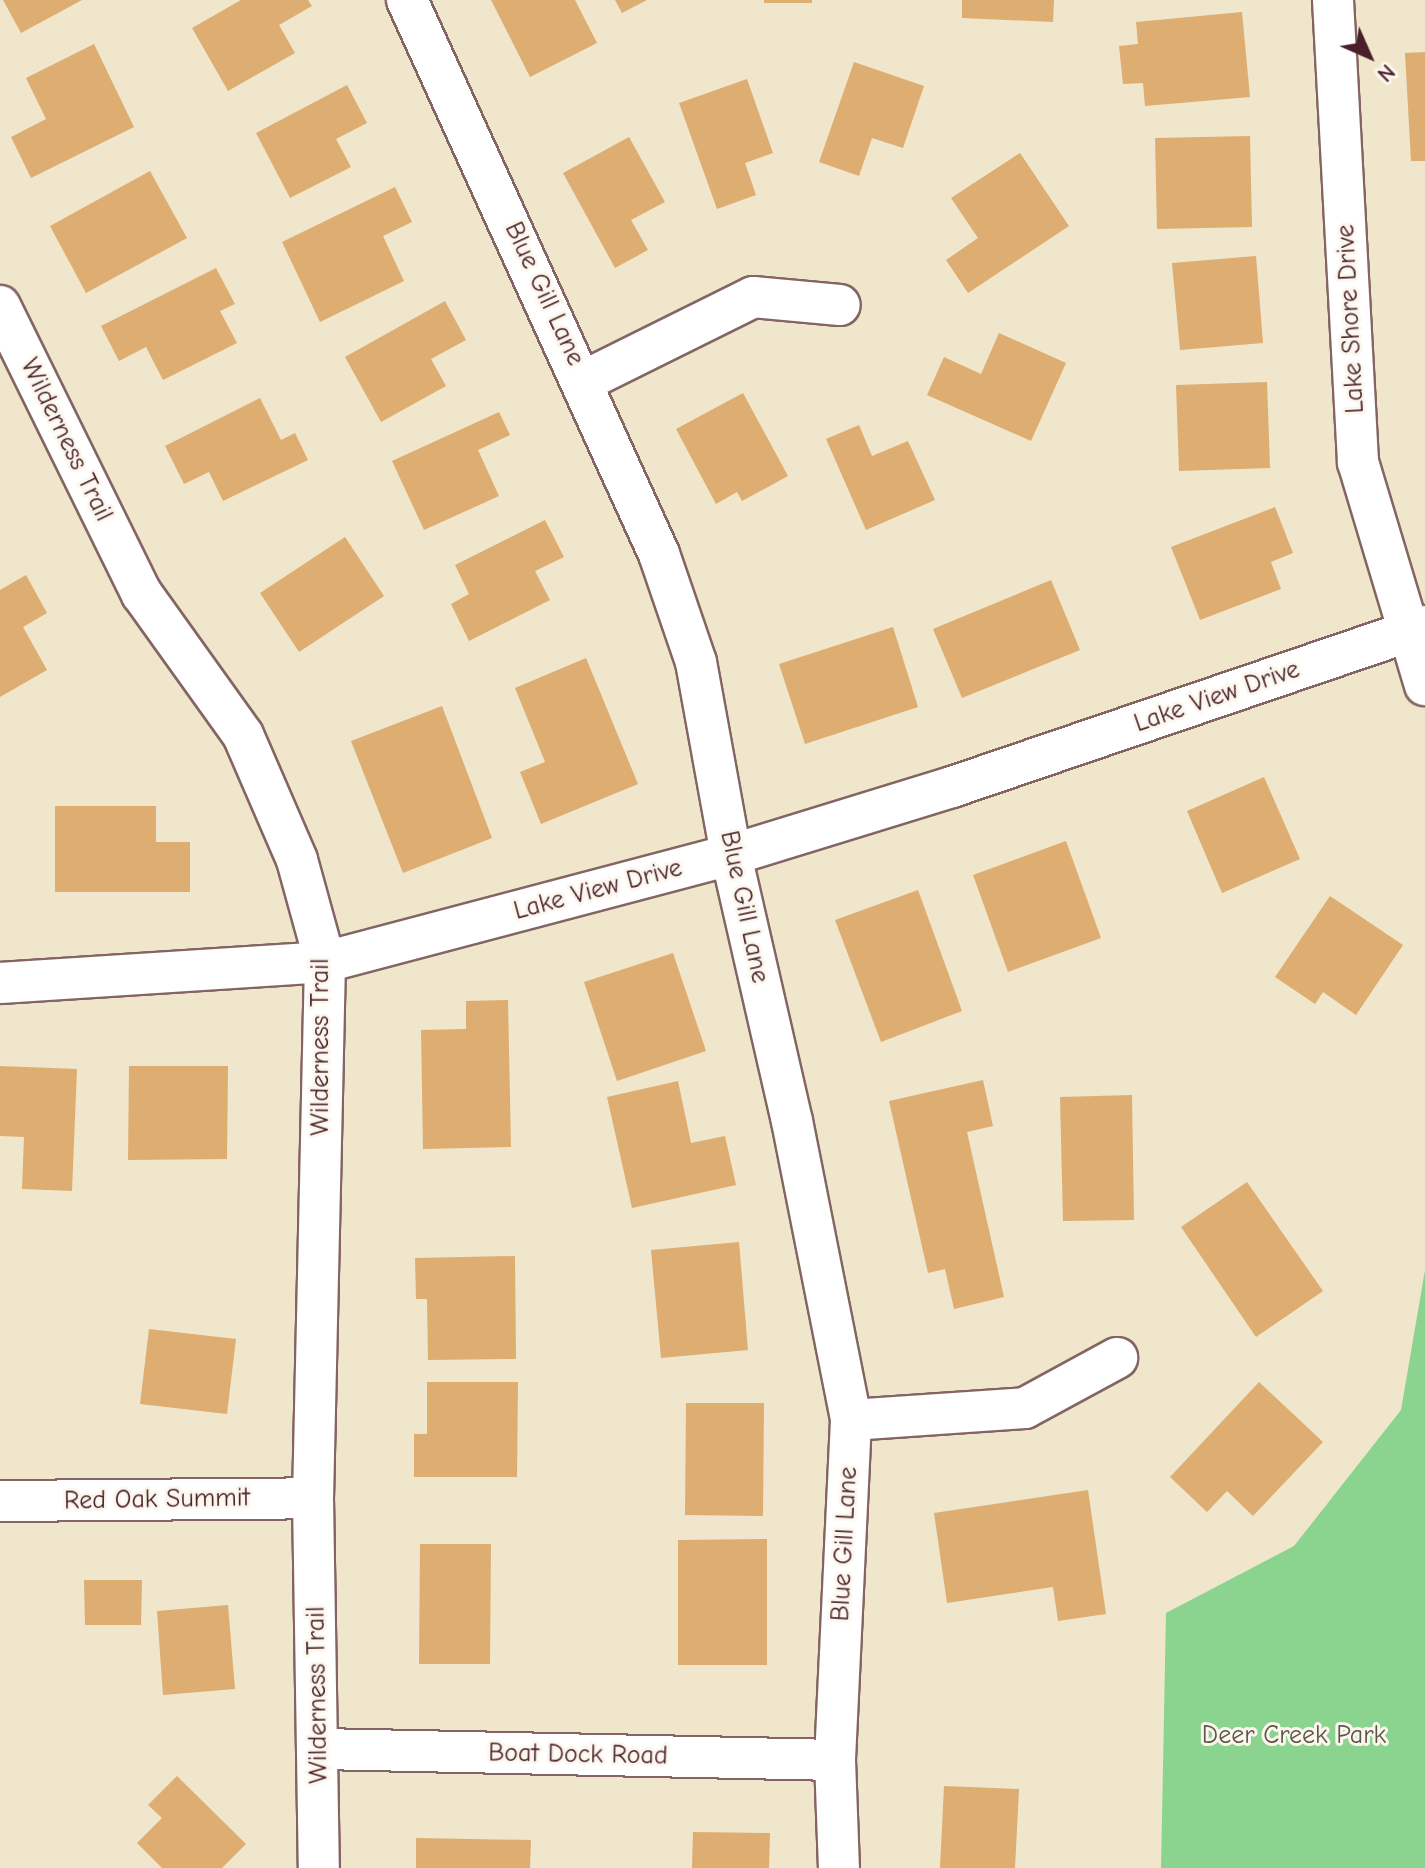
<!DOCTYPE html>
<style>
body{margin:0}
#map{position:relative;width:1425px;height:1868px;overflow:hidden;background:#f0e6cb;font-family:"Comic Neue",sans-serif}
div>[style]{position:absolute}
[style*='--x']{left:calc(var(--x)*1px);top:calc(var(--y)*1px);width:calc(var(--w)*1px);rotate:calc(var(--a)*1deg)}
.green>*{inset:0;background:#8ad490}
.building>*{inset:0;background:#ddad71}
.roads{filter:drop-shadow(2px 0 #846563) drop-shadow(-2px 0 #846563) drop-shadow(0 2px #846563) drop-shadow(0 -2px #846563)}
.minor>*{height:40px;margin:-20px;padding:0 20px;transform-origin:20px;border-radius:20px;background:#fff}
span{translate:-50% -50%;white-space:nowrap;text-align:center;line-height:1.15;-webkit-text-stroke:6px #fbf7ec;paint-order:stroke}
.street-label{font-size:26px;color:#4a1f2b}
.park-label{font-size:26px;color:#5d5549}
.north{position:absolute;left:1329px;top:16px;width:80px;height:80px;-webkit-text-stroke:6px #fbf7ec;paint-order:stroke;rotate:135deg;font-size:22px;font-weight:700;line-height:32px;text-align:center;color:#4a1f2b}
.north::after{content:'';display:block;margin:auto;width:28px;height:36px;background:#4a1f2b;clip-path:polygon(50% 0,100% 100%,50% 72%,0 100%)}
</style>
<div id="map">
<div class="green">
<div style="clip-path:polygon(1425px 1270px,1425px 1868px,1161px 1868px,1166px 1613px,1294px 1546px,1401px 1410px)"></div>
</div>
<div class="building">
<div style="clip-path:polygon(3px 0,82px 0,21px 33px)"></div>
<div style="clip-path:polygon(241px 0,308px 0,312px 6px,279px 25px,295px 53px,228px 91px,192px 28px)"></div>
<div style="clip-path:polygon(491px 0,575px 0,597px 43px,530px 77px)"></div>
<div style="clip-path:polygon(615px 0,647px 0,622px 13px)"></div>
<div style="clip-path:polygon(764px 0,812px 0,812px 3px,764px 3px)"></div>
<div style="clip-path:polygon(962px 0,1054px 0,1053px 22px,962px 18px)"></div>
<div style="clip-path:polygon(1242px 12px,1250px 97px,1145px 106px,1143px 83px,1123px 84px,1119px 46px,1138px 44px,1136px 22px)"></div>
<div style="clip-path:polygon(94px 44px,134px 127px,31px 178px,11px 137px,46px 119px,26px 78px)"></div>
<div style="clip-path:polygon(1425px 52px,1425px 161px,1411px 161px,1405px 53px)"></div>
<div style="clip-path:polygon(854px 62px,924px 86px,903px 148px,872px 138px,859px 176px,819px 162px)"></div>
<div style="clip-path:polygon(747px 79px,773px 153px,745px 163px,756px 195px,717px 209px,679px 103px)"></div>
<div style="clip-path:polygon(347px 85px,367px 123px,336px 139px,351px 167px,290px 198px,256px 133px)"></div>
<div style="clip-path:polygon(1250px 136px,1252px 227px,1157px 229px,1155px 138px)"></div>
<div style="clip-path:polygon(629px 137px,665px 202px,631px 220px,648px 250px,615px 268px,563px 173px)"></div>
<div style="clip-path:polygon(1020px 153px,1069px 226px,968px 293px,946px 260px,978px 238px,951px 198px)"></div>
<div style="clip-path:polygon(150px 171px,187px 238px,86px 293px,50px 226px)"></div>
<div style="clip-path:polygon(395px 187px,412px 222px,383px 236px,404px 281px,320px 322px,282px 242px)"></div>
<div style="clip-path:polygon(1256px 256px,1263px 343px,1180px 350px,1172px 263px)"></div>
<div style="clip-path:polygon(216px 268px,235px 304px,220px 311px,237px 343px,163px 380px,146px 347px,119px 361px,101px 326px)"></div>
<div style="clip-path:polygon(445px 301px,466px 340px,431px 359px,446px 386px,381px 422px,345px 357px)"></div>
<div style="clip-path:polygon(999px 333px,1066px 363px,1031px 441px,927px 395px,944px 357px,981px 374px)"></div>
<div style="clip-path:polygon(1267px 382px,1270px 468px,1179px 471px,1176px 385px)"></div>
<div style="clip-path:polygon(743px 393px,788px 476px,742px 501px,737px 492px,716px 504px,676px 429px)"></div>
<div style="clip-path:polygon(260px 398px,281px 440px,295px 433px,308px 460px,223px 501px,209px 472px,184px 484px,165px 446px)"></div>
<div style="clip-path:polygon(499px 412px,510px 435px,478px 450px,499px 496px,424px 530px,392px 461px)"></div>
<div style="clip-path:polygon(859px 425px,872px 456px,908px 441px,935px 500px,866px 530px,826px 439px)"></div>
<div style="clip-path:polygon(1275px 507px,1293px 553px,1271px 562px,1281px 589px,1200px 620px,1171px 547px)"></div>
<div style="clip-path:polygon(545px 520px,564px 557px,535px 571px,550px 600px,469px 641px,451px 604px,469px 594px,455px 565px)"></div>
<div style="clip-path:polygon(345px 537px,384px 596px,299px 652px,260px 593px)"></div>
<div style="clip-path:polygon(26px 575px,47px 613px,23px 627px,47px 670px,0 697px,0 590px)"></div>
<div style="clip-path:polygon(1051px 580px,1080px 650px,962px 698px,933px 629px)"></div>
<div style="clip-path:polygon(893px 627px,918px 707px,805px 744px,779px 664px)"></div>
<div style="clip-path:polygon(586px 658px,638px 784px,541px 824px,520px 772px,545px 762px,515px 688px)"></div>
<div style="clip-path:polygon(442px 706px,492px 838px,403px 873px,351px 741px)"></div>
<div style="clip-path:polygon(1264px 777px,1300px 859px,1222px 893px,1187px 811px)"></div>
<div style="clip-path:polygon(55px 806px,156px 806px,156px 842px,190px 842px,190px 892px,55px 892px)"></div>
<div style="clip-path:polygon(1066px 841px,1101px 938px,1008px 972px,973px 875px)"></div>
<div style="clip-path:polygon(918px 890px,962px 1011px,881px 1042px,835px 920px)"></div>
<div style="clip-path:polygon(1330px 896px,1403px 945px,1356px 1015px,1323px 992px,1315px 1004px,1275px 977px)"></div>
<div style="clip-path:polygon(673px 953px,706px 1051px,617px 1081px,584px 982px)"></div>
<div style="clip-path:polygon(508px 1000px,511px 1147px,423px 1149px,421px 1030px,466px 1029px,466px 1001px)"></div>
<div style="clip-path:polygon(0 1066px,77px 1069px,72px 1191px,22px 1189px,24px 1137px,0 1136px)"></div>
<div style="clip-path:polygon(129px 1066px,228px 1066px,227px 1159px,128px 1160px)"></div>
<div style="clip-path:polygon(983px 1080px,993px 1126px,967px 1132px,1004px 1297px,954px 1309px,945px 1269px,928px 1273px,889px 1101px)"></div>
<div style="clip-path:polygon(678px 1081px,691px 1143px,725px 1136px,736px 1185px,632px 1208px,607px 1097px)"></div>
<div style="clip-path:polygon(1132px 1095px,1134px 1220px,1063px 1221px,1060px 1097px)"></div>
<div style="clip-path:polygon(1247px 1182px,1323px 1291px,1256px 1337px,1181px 1227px)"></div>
<div style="clip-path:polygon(739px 1242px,748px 1350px,661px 1358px,651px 1250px)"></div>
<div style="clip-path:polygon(515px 1256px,516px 1359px,428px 1360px,427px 1299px,416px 1299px,415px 1258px)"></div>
<div style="clip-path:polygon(149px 1329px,236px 1339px,227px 1414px,140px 1404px)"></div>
<div style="clip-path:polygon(427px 1382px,518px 1382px,517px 1477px,414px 1477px,414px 1434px,427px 1434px)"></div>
<div style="clip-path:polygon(1259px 1382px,1323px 1442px,1253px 1516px,1227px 1491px,1207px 1512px,1170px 1477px)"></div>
<div style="clip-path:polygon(686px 1403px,764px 1403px,763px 1516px,685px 1515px)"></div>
<div style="clip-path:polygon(1088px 1490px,1106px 1614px,1058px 1621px,1053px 1587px,947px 1603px,934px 1513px)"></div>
<div style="clip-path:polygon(767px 1539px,767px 1665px,678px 1665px,678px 1540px)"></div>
<div style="clip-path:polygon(420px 1544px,491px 1544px,490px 1664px,419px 1664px)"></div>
<div style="clip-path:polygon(84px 1580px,142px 1580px,141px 1625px,85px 1625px)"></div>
<div style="clip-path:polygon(228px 1605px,235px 1689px,163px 1695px,157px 1611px)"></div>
<div style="clip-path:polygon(177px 1776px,246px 1844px,222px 1868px,162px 1868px,137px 1843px,162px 1818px,148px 1805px)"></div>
<div style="clip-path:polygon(944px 1786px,1019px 1789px,1015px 1868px,940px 1868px)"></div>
<div style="clip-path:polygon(693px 1832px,770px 1833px,769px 1868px,692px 1868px)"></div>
<div style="clip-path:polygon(416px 1838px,531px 1840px,530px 1868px,416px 1868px)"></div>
</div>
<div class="roads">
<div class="minor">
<div style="--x:407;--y:0;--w:609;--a:65.54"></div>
<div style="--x:659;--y:554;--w:114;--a:71.1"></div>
<div style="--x:696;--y:662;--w:196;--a:79.7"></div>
<div style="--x:731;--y:855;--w:273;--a:77.1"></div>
<div style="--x:792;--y:1121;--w:305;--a:78.8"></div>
<div style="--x:851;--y:1420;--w:340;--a:92.7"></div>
<div style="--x:835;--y:1760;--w:108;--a:87.9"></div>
<div style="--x:1333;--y:0;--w:463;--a:86.9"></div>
<div style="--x:1358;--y:462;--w:233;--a:73.3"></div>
<div style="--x:0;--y:306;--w:321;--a:63.8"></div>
<div style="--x:142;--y:594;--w:173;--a:54.4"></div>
<div style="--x:243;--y:735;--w:136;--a:66.6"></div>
<div style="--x:297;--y:860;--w:106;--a:74.6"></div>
<div style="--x:325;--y:962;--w:536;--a:91.28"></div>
<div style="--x:313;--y:1498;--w:370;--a:89.1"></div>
<div style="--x:584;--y:381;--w:189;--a:-26.4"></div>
<div style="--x:753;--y:297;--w:87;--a:5.3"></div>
<div style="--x:0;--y:983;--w:326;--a:-3.7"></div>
<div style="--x:325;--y:962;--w:420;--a:-14.8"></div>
<div style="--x:731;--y:855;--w:231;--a:-17.1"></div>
<div style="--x:952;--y:787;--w:500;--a:-18.8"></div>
<div style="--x:851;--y:1420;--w:174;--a:-3.9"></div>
<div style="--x:1025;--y:1408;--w:105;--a:-28.5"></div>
<div style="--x:0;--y:1501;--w:313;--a:-0.5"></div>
<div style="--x:320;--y:1749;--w:515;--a:1.22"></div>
</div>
</div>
<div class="street-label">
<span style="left:544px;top:294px;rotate:65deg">Blue Gill Lane</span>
<span style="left:1351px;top:319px;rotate:-93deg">Lake Shore Drive</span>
<span style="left:66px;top:440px;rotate:64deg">Wilderness Trail</span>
<span style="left:1217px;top:697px;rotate:-19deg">Lake View Drive</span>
<span style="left:598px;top:890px;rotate:-15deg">Lake View Drive</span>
<span style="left:744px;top:907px;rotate:78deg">Blue Gill Lane</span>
<span style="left:321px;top:1047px;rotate:-90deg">Wilderness Trail</span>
<span style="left:157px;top:1500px;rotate:-1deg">Red Oak Summit</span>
<span style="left:845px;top:1544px;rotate:-87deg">Blue Gill Lane</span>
<span style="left:318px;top:1695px;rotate:-91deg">Wilderness Trail</span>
<span style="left:578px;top:1755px;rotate:1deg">Boat Dock Road</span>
</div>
<div class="park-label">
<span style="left:1294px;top:1736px">Deer Creek Park</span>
</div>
<div class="north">N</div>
</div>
